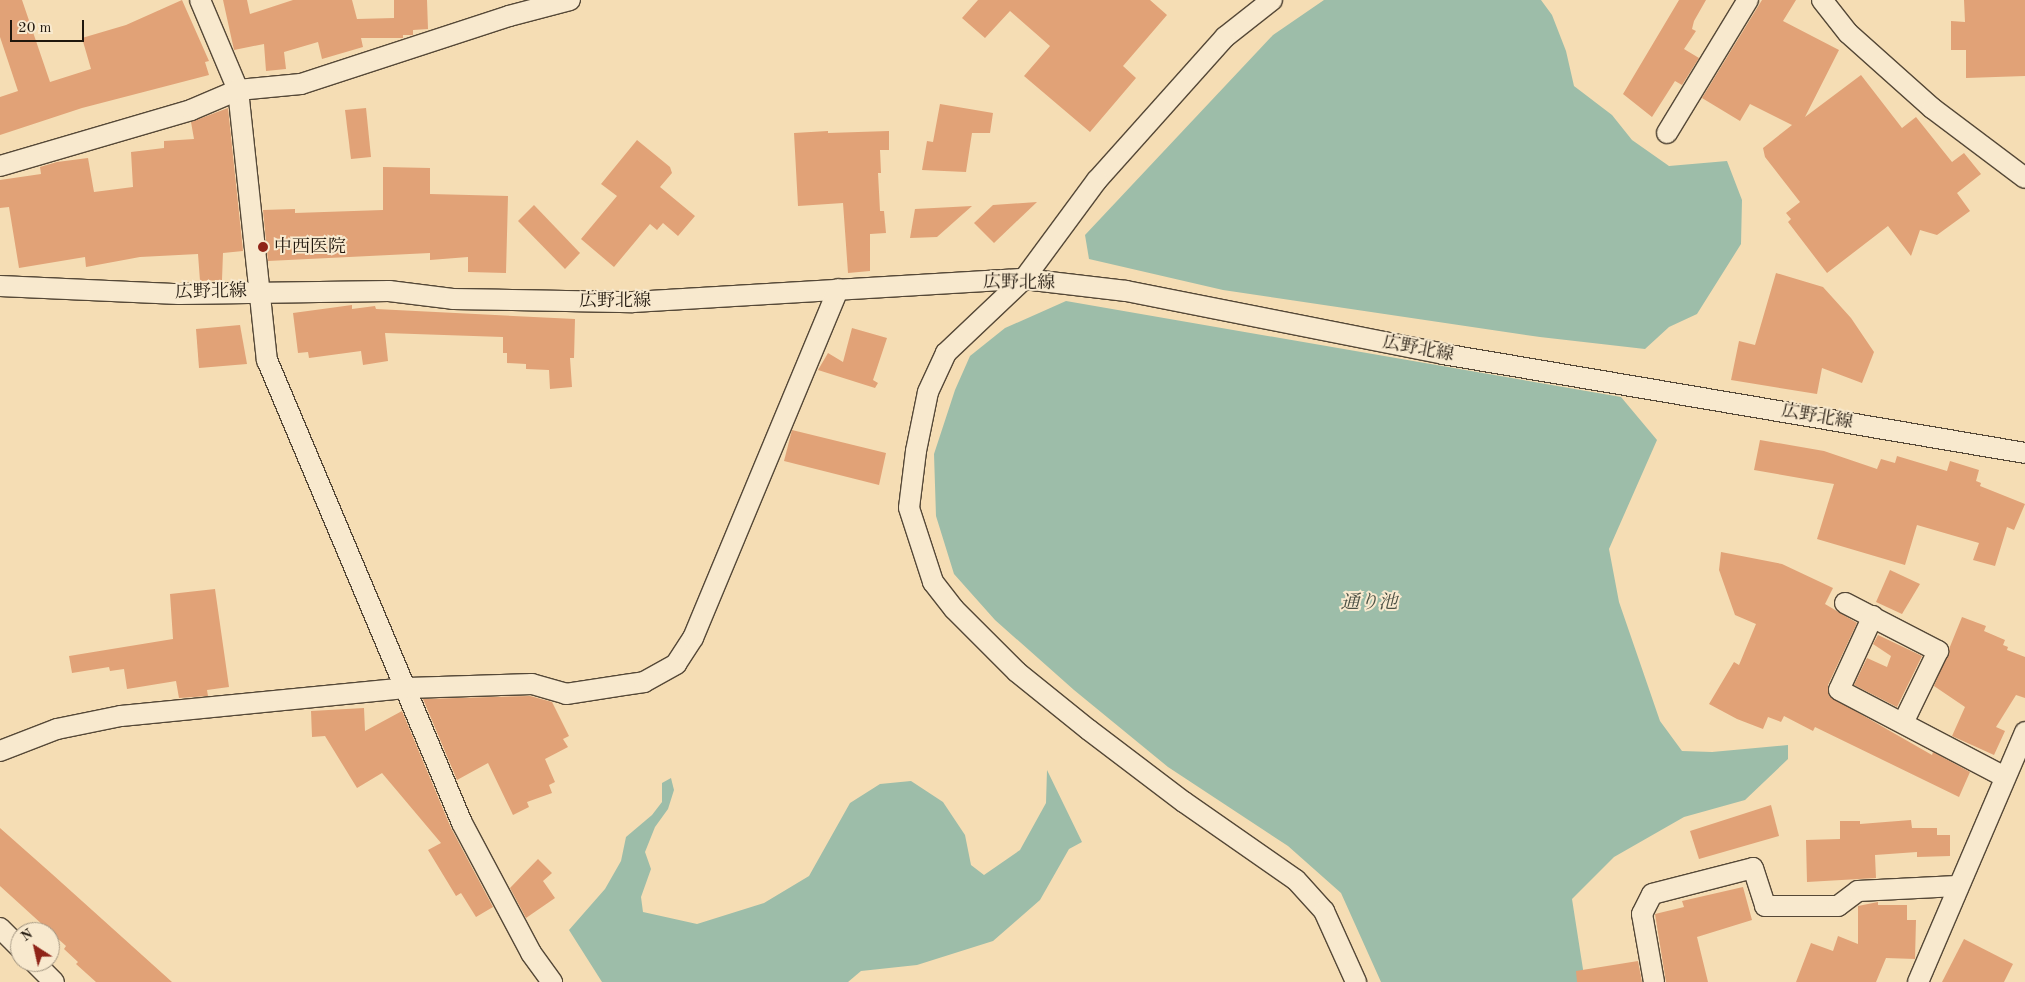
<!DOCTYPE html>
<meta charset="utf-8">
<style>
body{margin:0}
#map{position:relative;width:2025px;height:982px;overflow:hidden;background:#f5ddb4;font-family:"Old Standard TT","Noto Serif JP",serif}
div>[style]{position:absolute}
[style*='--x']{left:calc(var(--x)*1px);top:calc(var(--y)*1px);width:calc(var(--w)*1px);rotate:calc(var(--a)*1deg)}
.water>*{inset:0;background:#9dbda9}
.building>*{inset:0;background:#e1a277}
.roads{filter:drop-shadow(1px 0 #554837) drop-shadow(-1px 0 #554837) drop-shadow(0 1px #554837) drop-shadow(0 -1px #554837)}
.minor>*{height:20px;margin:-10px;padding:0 10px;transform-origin:10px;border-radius:10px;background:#f8e9ce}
.dots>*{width:14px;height:14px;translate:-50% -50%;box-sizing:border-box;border:2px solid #f8e9ce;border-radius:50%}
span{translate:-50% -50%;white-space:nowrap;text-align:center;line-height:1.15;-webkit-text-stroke:4px #f8e9ce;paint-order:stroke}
.poi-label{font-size:18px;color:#20170d}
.left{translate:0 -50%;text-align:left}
.street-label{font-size:18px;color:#20170d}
.water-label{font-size:19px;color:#4c5144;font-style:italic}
.north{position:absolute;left:10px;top:922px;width:50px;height:50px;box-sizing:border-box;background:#f8e9ce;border:1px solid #a29581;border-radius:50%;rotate:325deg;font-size:14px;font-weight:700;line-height:20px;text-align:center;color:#20170d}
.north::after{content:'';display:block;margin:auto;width:18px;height:22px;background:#8f2418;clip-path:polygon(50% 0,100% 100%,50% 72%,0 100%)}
.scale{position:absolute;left:10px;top:20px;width:74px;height:22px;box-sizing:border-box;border:2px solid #20170d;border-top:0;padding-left:6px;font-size:15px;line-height:18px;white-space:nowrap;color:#20170d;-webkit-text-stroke:4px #f8e9ce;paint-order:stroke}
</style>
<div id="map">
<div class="water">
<div style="clip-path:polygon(1324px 0,1541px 0,1552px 15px,1566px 51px,1574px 86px,1612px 115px,1632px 140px,1669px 166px,1727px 161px,1742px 200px,1741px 244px,1697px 314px,1669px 327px,1645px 349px,1540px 337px,1223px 290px,1089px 259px,1085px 235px,1273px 35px)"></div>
<div style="clip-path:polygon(1066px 301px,1621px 397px,1657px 440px,1609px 549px,1619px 602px,1660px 721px,1682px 751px,1712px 752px,1788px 745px,1788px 759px,1745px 800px,1684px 817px,1614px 857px,1572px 899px,1585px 982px,1381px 982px,1341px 893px,1288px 846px,1168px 767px,1074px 690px,995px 620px,954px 574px,936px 516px,934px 454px,955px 390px,970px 356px,1005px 328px)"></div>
<div style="clip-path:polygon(1047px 770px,1082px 842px,1069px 849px,1040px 900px,993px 941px,917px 965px,861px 971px,848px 982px,602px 982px,569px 930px,605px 889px,621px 861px,626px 837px,652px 815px,662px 802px,662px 783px,671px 778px,674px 790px,668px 809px,655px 827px,645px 852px,651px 869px,641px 897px,643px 912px,697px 924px,764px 903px,809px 876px,850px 803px,880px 784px,911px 781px,943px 802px,965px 835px,971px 865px,984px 875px,1020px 850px,1046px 803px)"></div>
</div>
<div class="building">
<div style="clip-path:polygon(0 0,22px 0,50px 82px,91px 69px,82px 38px,126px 25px,182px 0,209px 61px,205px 62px,209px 75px,82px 108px,0 135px,0 97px,18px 91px,0 37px)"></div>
<div style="clip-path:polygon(223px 0,247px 0,250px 14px,293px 0,352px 0,357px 19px,394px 18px,394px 0,427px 0,428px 29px,413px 30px,413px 35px,403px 35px,403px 38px,361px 38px,363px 47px,322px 59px,318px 42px,284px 52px,286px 69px,266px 71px,264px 44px,234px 50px)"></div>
<div style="clip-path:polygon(978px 0,1150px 0,1167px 15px,1123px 66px,1136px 78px,1090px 132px,1024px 76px,1050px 46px,1010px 11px,985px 38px,962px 18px)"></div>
<div style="clip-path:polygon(1679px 0,1706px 0,1694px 21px,1692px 29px,1696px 31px,1684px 49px,1699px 58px,1682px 85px,1675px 81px,1652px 117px,1623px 94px)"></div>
<div style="clip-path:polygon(1762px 0,1796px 0,1783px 21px,1839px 50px,1805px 117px,1861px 75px,1902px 128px,1916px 117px,1952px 162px,1964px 153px,1981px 174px,1957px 193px,1970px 211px,1937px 235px,1920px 230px,1911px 256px,1888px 226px,1827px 273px,1788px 222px,1791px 219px,1786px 213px,1800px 202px,1765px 157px,1763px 148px,1792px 125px,1750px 104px,1740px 121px,1702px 98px)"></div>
<div style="clip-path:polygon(1964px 0,2025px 0,2025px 76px,1966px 78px,1966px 50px,1951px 50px,1951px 21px,1965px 22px)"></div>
<div style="clip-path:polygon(940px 104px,993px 113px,990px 133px,972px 133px,966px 172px,922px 170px,927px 141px,933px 142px)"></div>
<div style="clip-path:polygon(228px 108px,243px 251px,223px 253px,222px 280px,200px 281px,198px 254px,140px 257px,86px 267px,85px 257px,19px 268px,9px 207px,0 208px,0 180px,41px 174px,40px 167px,57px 162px,88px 158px,94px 192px,133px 187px,131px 152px,164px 148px,164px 141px,194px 139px,191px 122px)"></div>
<div style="clip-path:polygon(366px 108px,371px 157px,351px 159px,345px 110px)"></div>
<div style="clip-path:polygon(828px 131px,828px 133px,889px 131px,889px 150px,880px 150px,881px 173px,878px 173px,880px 211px,884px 211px,886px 233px,870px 234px,870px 271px,848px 273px,843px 203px,798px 206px,794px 133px)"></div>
<div style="clip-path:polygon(637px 140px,670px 167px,672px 173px,660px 187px,695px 216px,678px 236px,663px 223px,657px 230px,650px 224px,614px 267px,581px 239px,617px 196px,601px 184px)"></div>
<div style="clip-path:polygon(383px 167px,430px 168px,430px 194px,508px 196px,506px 273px,468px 272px,468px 257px,430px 260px,430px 253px,268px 261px,263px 210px,295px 209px,295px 213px,383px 210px)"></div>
<div style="clip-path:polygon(1037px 202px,994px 243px,974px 223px,993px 205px)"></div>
<div style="clip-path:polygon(534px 205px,580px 253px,565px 269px,518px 221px)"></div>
<div style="clip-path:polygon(972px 206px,937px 237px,910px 238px,915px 209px)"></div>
<div style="clip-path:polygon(1776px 273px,1823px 287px,1851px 318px,1874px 352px,1862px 383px,1822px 368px,1817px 394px,1731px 380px,1739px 341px,1755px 345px)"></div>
<div style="clip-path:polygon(352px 305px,352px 309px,375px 306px,376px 309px,575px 319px,574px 358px,570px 358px,572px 387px,550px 389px,549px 370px,526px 369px,526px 364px,507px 363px,507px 353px,503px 353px,503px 337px,385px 333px,388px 361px,363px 365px,361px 351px,309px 358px,308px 352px,298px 353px,293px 313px)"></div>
<div style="clip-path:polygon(240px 325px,247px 364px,199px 368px,196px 329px)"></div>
<div style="clip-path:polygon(852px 328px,887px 338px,873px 380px,878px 383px,875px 388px,818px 370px,828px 353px,843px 362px)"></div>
<div style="clip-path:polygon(792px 430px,886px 453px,879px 485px,784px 461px)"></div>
<div style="clip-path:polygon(1760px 440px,1824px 451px,1877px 469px,1881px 459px,1895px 463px,1897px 456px,1947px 471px,1950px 461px,1979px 470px,1976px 481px,1981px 483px,1980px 486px,2025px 504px,2014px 530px,2007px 527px,1995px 566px,1973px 560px,1979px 543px,1917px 525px,1905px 565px,1817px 539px,1834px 484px,1754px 470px)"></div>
<div style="clip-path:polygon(1721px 552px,1782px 564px,1833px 588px,1825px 604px,1857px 623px,1828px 685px,1829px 696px,1932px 755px,1933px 752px,1970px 772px,1959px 797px,1815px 727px,1813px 731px,1784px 716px,1781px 722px,1768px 717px,1763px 729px,1737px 719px,1709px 704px,1734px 662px,1739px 665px,1756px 624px,1735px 615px,1719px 570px)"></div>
<div style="clip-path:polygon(1890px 570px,1920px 584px,1902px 614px,1876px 602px)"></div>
<div style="clip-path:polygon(215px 589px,229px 687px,207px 690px,208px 696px,179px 698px,176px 681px,127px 689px,124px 669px,110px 671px,109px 667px,72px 673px,69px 656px,173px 639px,170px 594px)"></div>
<div style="clip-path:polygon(1962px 617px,1986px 626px,1984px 631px,2005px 640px,2003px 645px,2008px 647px,2007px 650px,2025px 657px,2025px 698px,2016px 695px,1996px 727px,2005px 731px,1994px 755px,1952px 736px,1965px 707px,1934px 686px)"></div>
<div style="clip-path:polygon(1878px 635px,1922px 656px,1897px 707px,1854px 685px,1867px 658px,1887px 667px,1891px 656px,1873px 644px)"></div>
<div style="clip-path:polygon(530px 696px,552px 702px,569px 736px,563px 739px,568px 747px,545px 759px,555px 782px,549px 785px,552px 793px,527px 802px,529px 807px,513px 815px,488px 763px,457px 780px,423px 699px)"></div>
<div style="clip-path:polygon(364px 708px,365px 731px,402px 711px,451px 828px,493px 907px,476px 917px,461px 893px,456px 896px,428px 850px,441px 843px,382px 773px,357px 788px,325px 736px,312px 737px,311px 711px)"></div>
<div style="clip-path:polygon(1771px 805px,1779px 836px,1699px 859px,1690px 831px)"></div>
<div style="clip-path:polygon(1911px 820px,1912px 828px,1937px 828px,1937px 835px,1950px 835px,1950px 856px,1917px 857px,1917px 852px,1875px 855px,1876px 878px,1807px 882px,1806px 840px,1840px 839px,1840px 821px,1860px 821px,1860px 824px)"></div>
<div style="clip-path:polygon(0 828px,52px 874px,172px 982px,96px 982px,76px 964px,78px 962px,64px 949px,66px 946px,0 886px)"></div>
<div style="clip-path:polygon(538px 859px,552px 873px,543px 881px,555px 898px,526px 918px,510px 888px)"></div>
<div style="clip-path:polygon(1743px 887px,1752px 920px,1697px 937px,1708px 982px,1666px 982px,1655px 914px,1684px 907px,1682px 901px)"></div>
<div style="clip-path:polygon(1878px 902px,1878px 905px,1907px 905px,1907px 920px,1916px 920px,1915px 959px,1886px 958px,1876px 982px,1796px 982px,1811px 943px,1833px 951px,1838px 936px,1858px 944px,1858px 906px)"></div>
<div style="clip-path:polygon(1964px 939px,2013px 964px,2004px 982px,1942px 982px)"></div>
<div style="clip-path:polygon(1638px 961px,1642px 982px,1577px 982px,1576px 971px)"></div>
</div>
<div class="roads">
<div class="minor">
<div style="--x:200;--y:0;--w:98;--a:67.1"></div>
<div style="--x:238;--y:90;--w:272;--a:83.9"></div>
<div style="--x:267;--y:360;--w:502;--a:67.16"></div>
<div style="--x:462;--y:823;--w:147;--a:62"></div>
<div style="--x:531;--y:953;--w:36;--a:54"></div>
<div style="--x:1272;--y:0;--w:60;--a:141.8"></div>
<div style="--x:1225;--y:37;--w:192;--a:131.8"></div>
<div style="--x:1097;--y:180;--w:123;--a:126.4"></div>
<div style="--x:1024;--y:279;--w:108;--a:136.5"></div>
<div style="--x:946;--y:353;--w:43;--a:114.8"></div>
<div style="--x:928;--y:392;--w:60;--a:101.5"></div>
<div style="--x:916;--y:451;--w:57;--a:97"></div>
<div style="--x:909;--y:508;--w:78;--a:72"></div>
<div style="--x:933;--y:582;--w:34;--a:52"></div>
<div style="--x:954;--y:609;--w:89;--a:45"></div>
<div style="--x:1017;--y:672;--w:92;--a:38.9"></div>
<div style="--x:1089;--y:730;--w:119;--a:37.2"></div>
<div style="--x:1184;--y:802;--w:136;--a:34.9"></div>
<div style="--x:1296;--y:880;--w:42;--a:47.9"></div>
<div style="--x:1324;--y:911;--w:78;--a:65.7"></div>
<div style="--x:1822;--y:0;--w:42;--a:51.8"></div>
<div style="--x:1848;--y:33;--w:113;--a:41.8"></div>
<div style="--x:1932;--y:108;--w:116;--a:37"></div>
<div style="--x:1667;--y:133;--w:156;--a:-58.7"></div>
<div style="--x:0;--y:166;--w:199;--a:-16.3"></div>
<div style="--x:191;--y:110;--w:51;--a:-23.1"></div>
<div style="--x:238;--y:90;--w:63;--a:-5.4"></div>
<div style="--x:301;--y:84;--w:219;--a:-18.1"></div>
<div style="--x:509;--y:16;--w:63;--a:-14.7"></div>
<div style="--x:0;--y:286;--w:179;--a:2.6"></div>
<div style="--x:179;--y:294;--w:210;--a:-0.8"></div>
<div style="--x:389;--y:291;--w:64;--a:7.1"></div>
<div style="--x:453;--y:299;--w:180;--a:1"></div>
<div style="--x:633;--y:302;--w:392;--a:-3.4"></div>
<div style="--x:1024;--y:279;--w:103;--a:6.7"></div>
<div style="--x:1126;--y:291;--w:323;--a:11.2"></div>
<div style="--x:1443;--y:354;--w:590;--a:9.65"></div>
<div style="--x:1845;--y:603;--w:105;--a:27.3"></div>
<div style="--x:1938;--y:651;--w:80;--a:115.9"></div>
<div style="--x:1873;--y:616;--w:81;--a:114.7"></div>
<div style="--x:1839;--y:690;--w:187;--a:27.7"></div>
<div style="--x:0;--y:751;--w:61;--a:-21.1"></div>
<div style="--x:57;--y:729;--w:65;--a:-11.5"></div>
<div style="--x:121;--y:716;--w:288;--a:-5.6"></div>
<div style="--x:408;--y:688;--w:124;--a:-1.8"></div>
<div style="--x:532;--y:684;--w:35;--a:16"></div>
<div style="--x:566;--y:694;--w:79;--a:-8.7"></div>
<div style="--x:644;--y:682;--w:37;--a:-29"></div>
<div style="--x:676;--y:664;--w:31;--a:-57"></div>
<div style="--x:693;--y:638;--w:378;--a:-67.4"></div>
<div style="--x:0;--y:928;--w:28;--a:45"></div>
<div style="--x:34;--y:962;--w:28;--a:45"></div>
<div style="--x:1654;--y:982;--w:69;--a:-100"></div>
<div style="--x:1642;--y:914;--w:22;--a:-63"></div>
<div style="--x:1652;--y:894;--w:104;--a:-14.4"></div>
<div style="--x:1753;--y:868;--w:40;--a:72"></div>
<div style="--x:1765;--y:906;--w:73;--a:0"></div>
<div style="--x:1838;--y:906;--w:25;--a:-37"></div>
<div style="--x:1858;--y:891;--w:99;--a:-2.9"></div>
<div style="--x:1918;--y:982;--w:272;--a:-66.8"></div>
</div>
</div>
<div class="dots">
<div style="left:263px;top:247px;background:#8f2418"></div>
</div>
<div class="poi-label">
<span class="left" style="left:274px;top:247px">中西医院</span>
</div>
<div class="street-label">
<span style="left:1019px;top:283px;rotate:1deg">広野北線</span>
<span style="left:211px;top:292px;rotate:-1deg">広野北線</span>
<span style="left:615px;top:301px">広野北線</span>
<span style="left:1418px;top:349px;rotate:11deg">広野北線</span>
<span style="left:1817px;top:417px;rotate:10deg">広野北線</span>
</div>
<div class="water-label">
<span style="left:1369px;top:604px">通り池</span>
</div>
<div class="north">N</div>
<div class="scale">20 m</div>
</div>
